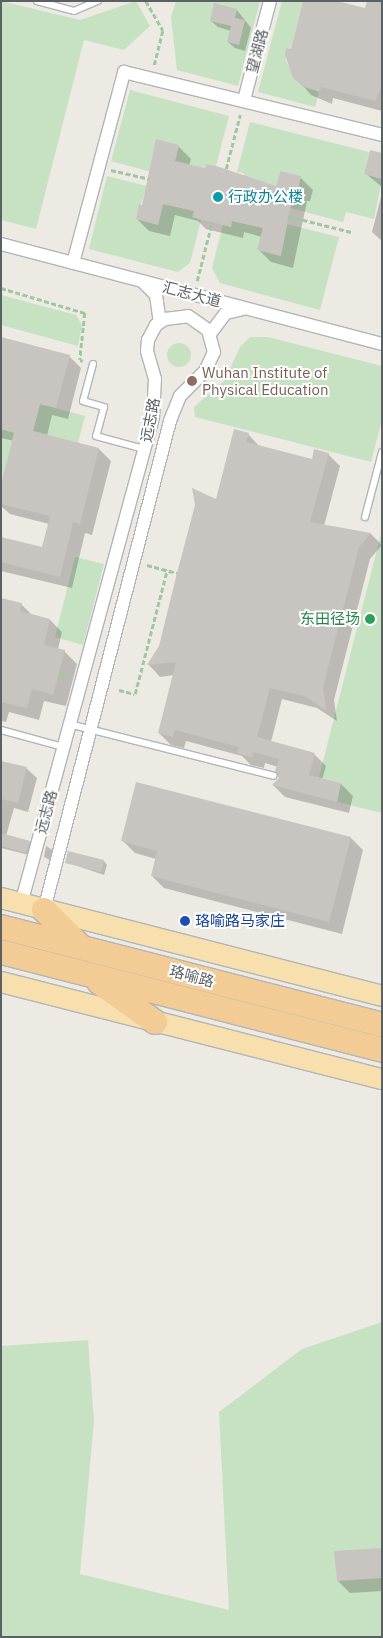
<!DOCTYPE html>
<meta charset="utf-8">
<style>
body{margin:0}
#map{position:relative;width:383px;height:1638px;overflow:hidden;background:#ede9e3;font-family:"IBM Plex Sans","Noto Sans SC",sans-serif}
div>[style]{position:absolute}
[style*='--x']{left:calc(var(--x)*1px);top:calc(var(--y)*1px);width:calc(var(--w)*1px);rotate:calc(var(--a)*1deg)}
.green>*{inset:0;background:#c7e2c2}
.round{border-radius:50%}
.shadow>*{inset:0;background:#0003}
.building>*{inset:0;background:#c8c4c0}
.path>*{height:2.5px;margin-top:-1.25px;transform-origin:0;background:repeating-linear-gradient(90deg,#9ec8a4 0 5px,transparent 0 7.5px)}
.roads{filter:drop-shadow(1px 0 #b1b5b7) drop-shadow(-1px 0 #b1b5b7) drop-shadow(0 1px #b1b5b7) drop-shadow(0 -1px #b1b5b7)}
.lane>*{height:6px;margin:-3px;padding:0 3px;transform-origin:3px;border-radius:3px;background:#fff}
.street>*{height:12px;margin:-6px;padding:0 6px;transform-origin:6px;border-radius:6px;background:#fff}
.primary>*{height:20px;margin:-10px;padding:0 10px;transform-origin:10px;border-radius:10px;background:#f7dfae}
.highway>*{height:24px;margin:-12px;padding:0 12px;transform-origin:12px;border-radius:12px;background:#f3cb94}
.dots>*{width:14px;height:14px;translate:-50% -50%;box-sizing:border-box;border:2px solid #fff;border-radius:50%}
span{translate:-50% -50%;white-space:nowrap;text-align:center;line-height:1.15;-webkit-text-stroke:4px #fff;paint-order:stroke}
.street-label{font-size:15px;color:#5b6063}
.culture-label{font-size:15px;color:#0d838f}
.left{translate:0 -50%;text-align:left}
.education-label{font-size:15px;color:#785e54}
.leisure-label{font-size:15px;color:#27864d}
.right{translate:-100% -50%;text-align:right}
.transit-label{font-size:15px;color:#164399}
.frame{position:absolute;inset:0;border:2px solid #5b6063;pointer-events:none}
</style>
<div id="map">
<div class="green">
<div style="clip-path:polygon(1px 1px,80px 20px,136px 1px,150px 26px,124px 50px,84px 40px,36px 229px,1px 220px)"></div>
<div style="clip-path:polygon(176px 1px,260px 1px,238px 86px,177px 70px,171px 17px)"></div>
<div style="clip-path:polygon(282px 1px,303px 1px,291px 49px,286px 48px,286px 61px,297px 82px,319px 92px,315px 107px,258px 92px)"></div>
<div style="clip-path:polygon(130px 90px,229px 116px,216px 166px,206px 164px,205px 168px,175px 161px,179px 145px,156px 140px,151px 172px,111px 161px)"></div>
<div style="clip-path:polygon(250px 122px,369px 152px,364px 174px,382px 179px,374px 219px,346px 212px,343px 222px,290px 208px,301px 176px,280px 171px,276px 186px,244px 178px,244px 173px,237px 172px)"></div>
<div style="clip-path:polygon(107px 176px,147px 186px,136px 219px,158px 225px,163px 204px,194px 211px,193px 217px,201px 220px,190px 263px,178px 272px,89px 249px)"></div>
<div style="clip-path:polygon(232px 221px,263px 228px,258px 250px,280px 256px,286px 224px,339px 237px,320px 310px,220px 283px,212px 268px,223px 225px,231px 227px)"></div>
<div style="clip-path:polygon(1px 295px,76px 315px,82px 325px,78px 346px,1px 325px)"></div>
<div style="clip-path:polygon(250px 337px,268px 337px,382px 366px,382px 420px,371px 462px,195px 417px,194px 407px,225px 380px,240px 347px)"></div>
<div class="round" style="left:167px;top:343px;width:24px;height:24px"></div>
<div style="clip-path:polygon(40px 404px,85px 416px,78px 443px,33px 431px)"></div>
<div style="clip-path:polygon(16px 427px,1px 484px,1px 429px,10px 431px)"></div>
<div style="clip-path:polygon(382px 530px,382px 813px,337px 802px,341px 783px,319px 777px)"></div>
<div style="clip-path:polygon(75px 557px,104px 564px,83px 645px,55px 637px)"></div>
<div style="clip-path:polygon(382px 1322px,382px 1637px,1px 1637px,1px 1346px,88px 1340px,94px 1421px,80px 1574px,229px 1610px,219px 1412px,302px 1349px)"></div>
</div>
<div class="shadow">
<div style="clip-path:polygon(382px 1px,382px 111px,333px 98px,332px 104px,311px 95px,291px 72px,287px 55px)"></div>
<div style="clip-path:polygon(237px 10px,251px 28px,245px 51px,235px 48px,228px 42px,231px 31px,218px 27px,211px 21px)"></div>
<div style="clip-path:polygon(178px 146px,191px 159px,189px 166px,276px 187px,301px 178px,313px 190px,310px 201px,307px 201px,293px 268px,271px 262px,259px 250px,262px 237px,244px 232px,243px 238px,206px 229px,198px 221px,175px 215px,170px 236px,149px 231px,137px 219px)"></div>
<div style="clip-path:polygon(382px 154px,382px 187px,365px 173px)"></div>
<div style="clip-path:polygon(382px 193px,382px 241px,372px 232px)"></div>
<div style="clip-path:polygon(1px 339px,69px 356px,81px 368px,68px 419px,52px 415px,47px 436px,99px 449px,111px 461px,92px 535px,85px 533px,72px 588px,1px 571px,1px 539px,43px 549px,49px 524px,10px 514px,1px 506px,1px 489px,14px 441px,1px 438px)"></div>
<div style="clip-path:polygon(248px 434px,260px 447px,313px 461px,328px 454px,340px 466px,324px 526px,371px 534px,382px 545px,370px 559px,334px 700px,337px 721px,317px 708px,282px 699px,271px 742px,314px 754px,326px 766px,322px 780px,341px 784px,353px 796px,349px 813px,285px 797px,273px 785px,280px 778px,278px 767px,265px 763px,264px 768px,251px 765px,242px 756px,186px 741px,184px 748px,171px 745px,159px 733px,174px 675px,160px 677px,149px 665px,160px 646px,217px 501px)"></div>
<div style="clip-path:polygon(1px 599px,22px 605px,32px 615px,50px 620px,62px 632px,58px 649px,64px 651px,77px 664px,66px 706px,44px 701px,39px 720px,9px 712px,6px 722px,1px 721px)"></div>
<div style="clip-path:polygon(1px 762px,27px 769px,37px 778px,28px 812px,14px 808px,6px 836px,29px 842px,32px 845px,29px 855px,1px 848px)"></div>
<div style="clip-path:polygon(351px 838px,363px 850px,342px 934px,164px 888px,152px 876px,156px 859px,135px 853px,123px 841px)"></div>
<div style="clip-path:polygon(46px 846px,54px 851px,52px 861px,44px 857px)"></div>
<div style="clip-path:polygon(104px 861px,107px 865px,104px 875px,66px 862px)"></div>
<div style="clip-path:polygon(382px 1549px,382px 1591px,350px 1593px,338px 1581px)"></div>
</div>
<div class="building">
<div style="clip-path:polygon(303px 1px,337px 1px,365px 8px,367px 1px,382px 1px,382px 85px,375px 101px,321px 87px,319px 92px,302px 86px,293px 78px,285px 55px,286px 48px,291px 49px)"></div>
<div style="clip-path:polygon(214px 3px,237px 9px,235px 18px,245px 20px,239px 45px,227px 42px,231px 26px,210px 21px)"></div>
<div style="clip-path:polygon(156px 139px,179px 145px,175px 161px,205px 168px,206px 164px,216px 166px,276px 186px,280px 171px,301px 176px,298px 190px,294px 189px,281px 256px,257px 250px,263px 228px,232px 221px,231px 227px,223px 225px,192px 217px,194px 211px,163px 204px,158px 225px,136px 219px,139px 204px,142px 205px)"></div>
<div style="clip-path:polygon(370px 150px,382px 153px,382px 179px,364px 174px)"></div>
<div style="clip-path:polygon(1px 337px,70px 355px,56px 408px,40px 404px,33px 431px,99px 448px,80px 524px,73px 522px,60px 577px,1px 562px,1px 537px,42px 547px,50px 516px,1px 504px,1px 484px,14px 433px,1px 429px)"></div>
<div style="clip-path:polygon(234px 429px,249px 433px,246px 442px,312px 459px,314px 449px,329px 453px,310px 522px,371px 533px,359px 547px,323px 687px,326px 710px,304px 696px,270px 688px,257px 737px,315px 753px,309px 775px,341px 783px,337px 802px,272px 785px,279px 778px,275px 771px,279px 759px,253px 752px,252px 757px,237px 753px,239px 747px,175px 730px,173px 737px,158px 733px,176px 662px,147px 665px,159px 646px,177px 573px,195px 505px,192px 488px,216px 499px)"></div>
<div style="clip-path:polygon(1px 598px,22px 603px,20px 611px,50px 619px,44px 645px,65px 650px,53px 695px,32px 689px,27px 708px,1px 702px)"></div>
<div style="clip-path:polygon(1px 761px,27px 767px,18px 803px,1px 799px)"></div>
<div style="clip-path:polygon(136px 782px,351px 837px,329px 922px,151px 876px,157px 851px,121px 841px)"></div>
<div style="clip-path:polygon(1px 833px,30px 841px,26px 853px,1px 846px)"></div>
<div style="clip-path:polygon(68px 851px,104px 860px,101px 872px,65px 863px)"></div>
<div style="clip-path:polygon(382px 1548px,382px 1578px,337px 1581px,334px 1551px)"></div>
</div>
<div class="path">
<div style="--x:146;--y:1;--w:34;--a:60"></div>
<div style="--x:163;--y:31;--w:36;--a:104"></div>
<div style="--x:226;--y:169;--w:56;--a:-75.5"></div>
<div style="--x:111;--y:170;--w:39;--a:13"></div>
<div style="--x:288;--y:216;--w:65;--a:14.3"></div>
<div style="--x:197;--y:281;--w:61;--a:-75.7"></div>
<div style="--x:1;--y:288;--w:88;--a:16.6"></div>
<div style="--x:85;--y:313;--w:47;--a:96.1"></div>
<div style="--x:80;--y:360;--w:3;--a:18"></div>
<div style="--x:147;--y:565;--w:31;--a:15"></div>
<div style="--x:59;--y:675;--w:10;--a:11"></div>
<div style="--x:119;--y:690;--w:16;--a:14"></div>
<div style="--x:135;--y:694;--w:128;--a:-75.5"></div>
</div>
<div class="roads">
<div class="lane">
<div style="--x:37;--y:1;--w:38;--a:15"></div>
<div style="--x:74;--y:11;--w:26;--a:-23"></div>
<div style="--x:93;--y:364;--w:38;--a:105"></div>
<div style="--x:83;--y:401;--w:22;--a:16"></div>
<div style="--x:104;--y:407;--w:30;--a:105"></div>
<div style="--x:96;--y:436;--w:50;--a:15.2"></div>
<div style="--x:365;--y:517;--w:67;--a:-75.3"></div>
<div style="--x:69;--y:724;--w:211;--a:14.2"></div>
<div style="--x:1;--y:730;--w:64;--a:15.3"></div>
</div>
<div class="street">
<div style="--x:244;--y:100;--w:102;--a:-75.3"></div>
<div style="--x:1;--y:244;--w:394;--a:14.7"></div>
<div style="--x:73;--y:263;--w:198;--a:-75"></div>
<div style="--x:124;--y:72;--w:266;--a:13.7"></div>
<div style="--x:144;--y:283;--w:17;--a:45"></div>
<div style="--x:156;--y:295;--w:27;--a:82"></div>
<div style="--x:210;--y:334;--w:26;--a:-53"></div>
<div style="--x:226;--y:313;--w:17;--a:-13"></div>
<div style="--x:21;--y:904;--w:505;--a:-74.83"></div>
<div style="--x:153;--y:417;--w:38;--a:-87"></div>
<div style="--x:155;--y:379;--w:29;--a:-106"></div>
<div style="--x:147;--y:351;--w:11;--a:-85"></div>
<div style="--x:148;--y:340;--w:17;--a:-62"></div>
<div style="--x:156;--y:325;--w:11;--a:-34"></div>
<div style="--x:165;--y:319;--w:23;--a:-7"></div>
<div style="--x:188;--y:316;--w:24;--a:35"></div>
<div style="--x:208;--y:330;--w:23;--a:75"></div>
<div style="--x:214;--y:352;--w:21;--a:115"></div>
<div style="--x:205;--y:371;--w:35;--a:135"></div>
<div style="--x:180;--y:396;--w:27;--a:112"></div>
<div style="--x:170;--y:421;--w:505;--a:104.45"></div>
</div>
<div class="primary">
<div style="--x:1;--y:898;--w:393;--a:14.4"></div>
<div style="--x:1;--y:982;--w:393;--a:14.3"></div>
</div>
<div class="highway">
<div style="--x:44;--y:910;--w:52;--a:45"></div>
<div style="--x:1;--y:927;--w:393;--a:14.4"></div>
<div style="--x:1;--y:952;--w:393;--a:14.4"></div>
<div style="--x:99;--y:982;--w:69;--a:35.5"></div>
</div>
</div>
<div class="dots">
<div style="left:218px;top:197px;background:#0f9aa8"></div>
<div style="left:192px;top:381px;background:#8d6e63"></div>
<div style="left:370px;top:619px;background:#2e9e5b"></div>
<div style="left:185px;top:921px;background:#1a4fb4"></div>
</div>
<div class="street-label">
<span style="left:257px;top:51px;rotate:-75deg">望湖路</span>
<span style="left:192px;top:294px;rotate:15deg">汇志大道</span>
<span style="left:150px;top:420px;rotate:-79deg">远志路</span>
<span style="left:46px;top:812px;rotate:-75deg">远志路</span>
<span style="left:192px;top:976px;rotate:15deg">珞喻路</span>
</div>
<div class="culture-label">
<span class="left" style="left:228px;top:197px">行政办公楼</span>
</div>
<div class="education-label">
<span class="left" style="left:202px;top:381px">Wuhan Institute of<br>Physical Education</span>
</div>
<div class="leisure-label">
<span class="right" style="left:360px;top:619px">东田径场</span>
</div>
<div class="transit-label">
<span class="left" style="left:195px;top:921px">珞喻路马家庄</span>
</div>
<div class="frame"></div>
</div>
